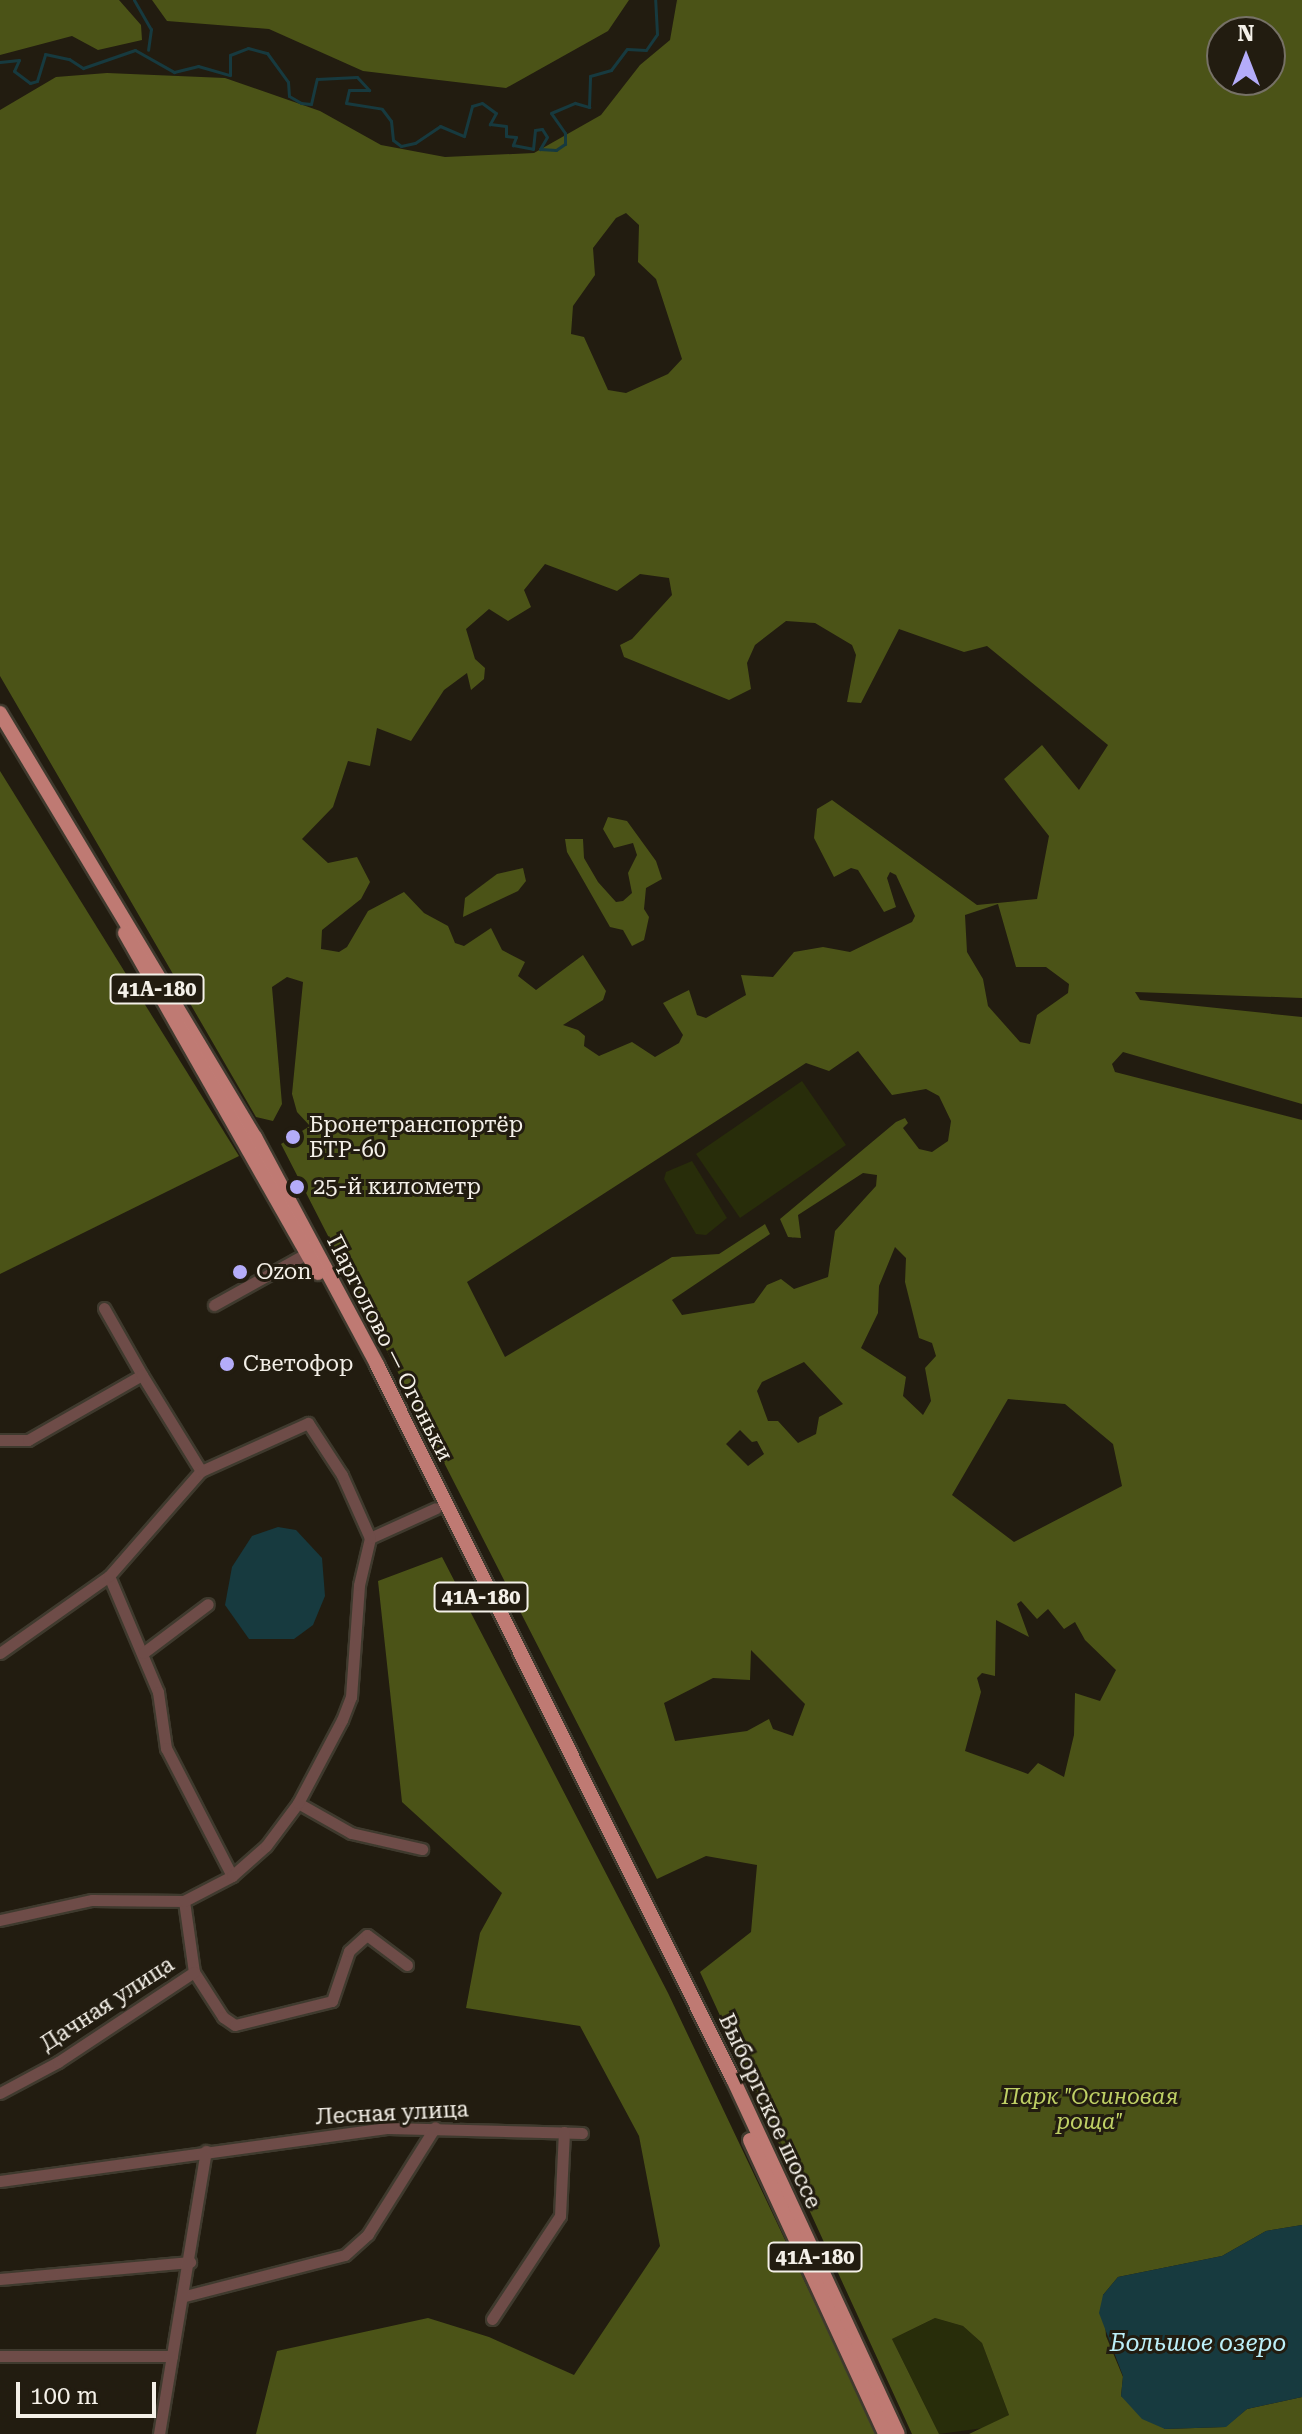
<!DOCTYPE html>
<meta charset="utf-8">
<style>
body{margin:0}
#map{position:relative;width:1302px;height:2434px;overflow:hidden;background:#221c10;font-family:"Roboto Serif",serif}
div>[style]{position:absolute}
[style*='--x']{left:calc(var(--x)*1px);top:calc(var(--y)*1px);width:calc(var(--w)*1px);rotate:calc(var(--a)*1deg)}
.green>*{inset:0;background:#282d0a}
.forest>*{inset:0;background:#4b5317}
.water>*{inset:0;background:#173a3f}
.stream>*{height:3px;margin:-1.5px;padding:0 1.5px;transform-origin:1.5px;border-radius:1.5px;background:#173a3f}
.roads{filter:drop-shadow(2px 0 #3f3a2e) drop-shadow(-2px 0 #3f3a2e) drop-shadow(0 2px #3f3a2e) drop-shadow(0 -2px #3f3a2e)}
.minor>*{height:11px;margin:-5.5px;padding:0 5.5px;transform-origin:5.5px;border-radius:5.5px;background:#6e4c48}
.major>*{height:14px;margin:-7px;padding:0 7px;transform-origin:7px;border-radius:7px;background:#bf7a73}
.dots>*{width:22px;height:22px;translate:-50% -50%;box-sizing:border-box;border:4px solid #221c10;border-radius:50%}
span{translate:-50% -50%;white-space:nowrap;text-align:center;line-height:1.15;-webkit-text-stroke:6px #221c10;paint-order:stroke}
.shield-label span{padding:2px 6px;background:#221c10;border:2px solid;border-radius:6px;-webkit-text-stroke-width:0}
.shield-label{font-size:20px;color:#f4f0e8;font-weight:700}
.poi-label{font-size:22px;color:#f4f0e8}
.left{translate:0 -50%;text-align:left}
.street-label{font-size:22px;color:#f4f0e8}
.park-label{font-size:22px;color:#bfd065;font-style:italic}
.water-label{font-size:24px;color:#bceff8;font-style:italic}
.north{position:absolute;left:1206px;top:16px;width:80px;height:80px;box-sizing:border-box;background:#221c10;border:2px solid #767166;border-radius:50%;rotate:0deg;font-size:22px;font-weight:700;line-height:32px;text-align:center;color:#f4f0e8}
.north::after{content:'';display:block;margin:auto;width:28px;height:36px;background:#b4acf9;clip-path:polygon(50% 0,100% 100%,50% 72%,0 100%)}
.scale{position:absolute;left:16px;top:2382px;width:140px;height:36px;box-sizing:border-box;border:4px solid #f4f0e8;border-top:0;padding-left:10px;font-size:24px;line-height:28px;white-space:nowrap;color:#f4f0e8;-webkit-text-stroke:6px #221c10;paint-order:stroke}
</style>
<div id="map">
<div class="green">
<div style="clip-path:polygon(802px 1081px,846px 1145px,740px 1218px,696px 1154px)"></div>
<div style="clip-path:polygon(692px 1161px,727px 1218px,706px 1235px,696px 1234px,664px 1179px,666px 1172px)"></div>
<div style="clip-path:polygon(935px 2318px,963px 2326px,982px 2343px,1009px 2415px,991px 2427px,939px 2434px,892px 2339px)"></div>
</div>
<div class="forest">
<div style="clip-path:polygon(0 0,119px 0,141px 25px,142px 40px,98px 50px,72px 36px,0 55px)"></div>
<div style="clip-path:polygon(152px 0,629px 0,608px 31px,506px 88px,363px 71px,269px 29px,167px 21px)"></div>
<div style="clip-path:polygon(evenodd,677px 0,1302px 0,1302px 998px,1135px 992px,1140px 1000px,1302px 1017px,1302px 1104px,1123px 1052px,1112px 1064px,1115px 1072px,1302px 1120px,1302px 2225px,1266px 2231px,1222px 2256px,1118px 2277px,1103px 2295px,1106px 2336px,1123px 2377px,1121px 2396px,1165px 2429px,1225px 2427px,1247px 2409px,1302px 2397px,1302px 2434px,969px 2434px,1009px 2415px,982px 2343px,963px 2326px,935px 2318px,892px 2339px,939px 2434px,912px 2434px,700px 1972px,751px 1932px,757px 1865px,706px 1856px,657px 1879px,281px 1144px,310px 1126px,297px 1112px,292px 1094px,303px 982px,287px 977px,272px 987px,282px 1104px,273px 1121px,256px 1117px,0 676px,0 110px,56px 77px,107px 73px,225px 78px,320px 111px,381px 145px,445px 157px,534px 153px,601px 115px,640px 65px,670px 40px,677px 0,1222px 32px,1270px 32px,1270px 80px,1222px 80px,1222px 32px,677px 0,626px 213px,639px 225px,638px 262px,656px 279px,682px 359px,668px 374px,626px 393px,608px 390px,584px 337px,571px 334px,573px 306px,595px 275px,593px 248px,616px 218px,626px 213px,677px 0,545px 564px,617px 591px,640px 574px,669px 578px,672px 595px,632px 639px,620px 645px,624px 657px,729px 700px,751px 689px,747px 663px,755px 645px,786px 621px,815px 623px,852px 645px,856px 655px,847px 702px,861px 703px,899px 629px,964px 652px,987px 646px,1108px 745px,1079px 790px,1042px 745px,1004px 779px,1049px 836px,1037px 899px,977px 905px,832px 800px,817px 809px,814px 838px,834px 877px,851px 868px,858px 870px,884px 912px,896px 907px,887px 878px,890px 872px,896px 875px,915px 916px,912px 922px,850px 952px,823px 947px,794px 952px,773px 977px,741px 975px,746px 995px,706px 1018px,697px 1015px,689px 990px,663px 1003px,683px 1035px,679px 1043px,655px 1057px,632px 1042px,599px 1056px,584px 1046px,585px 1036px,578px 1030px,563px 1025px,603px 1000px,606px 991px,583px 955px,536px 990px,518px 976px,525px 962px,502px 950px,491px 928px,464px 946px,455px 943px,448px 926px,424px 913px,404px 892px,368px 911px,347px 947px,339px 952px,321px 949px,322px 930px,361px 899px,370px 882px,357px 857px,328px 863px,302px 839px,333px 807px,348px 761px,370px 766px,377px 728px,411px 741px,444px 690px,467px 673px,471px 690px,484px 679px,485px 668px,475px 659px,466px 629px,489px 609px,508px 621px,531px 607px,524px 590px,545px 564px,677px 0,998px 904px,1016px 967px,1046px 967px,1069px 984px,1068px 993px,1037px 1015px,1030px 1044px,1020px 1042px,988px 1006px,983px 979px,967px 952px,965px 915px,998px 904px,677px 0,858px 1051px,892px 1095px,926px 1089px,939px 1096px,951px 1121px,948px 1141px,932px 1152px,919px 1149px,903px 1128px,908px 1123px,905px 1118px,896px 1122px,780px 1219px,788px 1237px,801px 1238px,798px 1215px,863px 1173px,877px 1175px,876px 1186px,835px 1231px,828px 1277px,794px 1289px,781px 1279px,767px 1285px,754px 1303px,682px 1315px,672px 1300px,770px 1234px,765px 1224px,719px 1254px,672px 1257px,505px 1357px,467px 1282px,806px 1063px,829px 1071px,858px 1051px,677px 0,895px 1247px,906px 1258px,905px 1282px,919px 1338px,932px 1343px,936px 1356px,925px 1368px,931px 1401px,923px 1415px,903px 1396px,906px 1377px,861px 1348px,878px 1313px,879px 1286px,895px 1247px,677px 0,804px 1362px,843px 1404px,819px 1417px,816px 1434px,798px 1443px,778px 1421px,768px 1421px,757px 1391px,762px 1382px,804px 1362px,677px 0,1008px 1399px,1065px 1404px,1113px 1444px,1122px 1486px,1014px 1542px,952px 1495px,1008px 1399px,677px 0,740px 1430px,752px 1442px,757px 1441px,764px 1454px,748px 1466px,726px 1444px,740px 1430px,677px 0,1021px 1601px,1037px 1619px,1048px 1609px,1064px 1629px,1075px 1622px,1085px 1640px,1116px 1670px,1100px 1701px,1075px 1693px,1074px 1735px,1064px 1777px,1038px 1763px,1028px 1774px,965px 1751px,981px 1692px,977px 1678px,982px 1673px,995px 1676px,996px 1620px,1029px 1637px,1017px 1604px,1021px 1601px,677px 0,751px 1650px,805px 1704px,793px 1736px,773px 1729px,769px 1719px,747px 1731px,675px 1741px,664px 1703px,713px 1678px,750px 1680px,751px 1650px)"></div>
<div style="clip-path:polygon(0 771px,239px 1156px,0 1274px)"></div>
<div style="clip-path:polygon(608px 817px,627px 821px,656px 861px,662px 879px,646px 888px,644px 909px,649px 917px,644px 940px,632px 946px,623px 930px,610px 927px,567px 852px,565px 839px,583px 839px,584px 858px,598px 882px,616px 902px,623px 901px,632px 893px,628px 873px,637px 855px,633px 843px,614px 848px,603px 829px)"></div>
<div style="clip-path:polygon(523px 868px,526px 881px,518px 891px,463px 917px,465px 898px,497px 874px)"></div>
<div style="clip-path:polygon(442px 1557px,668px 1993px,877px 2434px,256px 2434px,277px 2351px,428px 2318px,489px 2337px,574px 2375px,660px 2246px,639px 2136px,580px 2026px,466px 2008px,480px 1933px,502px 1893px,402px 1802px,378px 1581px)"></div>
</div>
<div class="water">
<div style="clip-path:polygon(278px 1527px,296px 1530px,322px 1558px,325px 1596px,313px 1625px,294px 1639px,249px 1639px,225px 1605px,232px 1567px,252px 1536px)"></div>
<div style="clip-path:polygon(1302px 2225px,1302px 2397px,1247px 2409px,1226px 2427px,1165px 2429px,1142px 2419px,1121px 2396px,1123px 2376px,1099px 2313px,1103px 2295px,1118px 2277px,1222px 2256px,1266px 2231px)"></div>
</div>
<div class="stream">
<div style="--x:134;--y:0;--w:34;--a:60"></div>
<div style="--x:151;--y:29;--w:21;--a:98"></div>
<div style="--x:0;--y:62;--w:19;--a:-6"></div>
<div style="--x:19;--y:60;--w:12;--a:114"></div>
<div style="--x:14;--y:71;--w:20;--a:37"></div>
<div style="--x:30;--y:83;--w:7;--a:-16"></div>
<div style="--x:37;--y:81;--w:28;--a:-73"></div>
<div style="--x:45;--y:54;--w:25;--a:12"></div>
<div style="--x:69;--y:59;--w:17;--a:33"></div>
<div style="--x:83;--y:68;--w:55;--a:-19.1"></div>
<div style="--x:135;--y:50;--w:45;--a:29.4"></div>
<div style="--x:174;--y:72;--w:25;--a:-14"></div>
<div style="--x:198;--y:66;--w:33;--a:16"></div>
<div style="--x:230;--y:75;--w:20;--a:-90"></div>
<div style="--x:230;--y:55;--w:19;--a:-21"></div>
<div style="--x:248;--y:48;--w:20;--a:15"></div>
<div style="--x:267;--y:53;--w:36;--a:54"></div>
<div style="--x:288;--y:82;--w:14;--a:86"></div>
<div style="--x:289;--y:96;--w:14;--a:30"></div>
<div style="--x:301;--y:103;--w:10;--a:6"></div>
<div style="--x:311;--y:104;--w:26;--a:-77"></div>
<div style="--x:317;--y:79;--w:40;--a:-2.9"></div>
<div style="--x:357;--y:77;--w:18;--a:47"></div>
<div style="--x:369;--y:90;--w:20;--a:180"></div>
<div style="--x:349;--y:90;--w:13;--a:103"></div>
<div style="--x:346;--y:103;--w:36;--a:9"></div>
<div style="--x:382;--y:109;--w:15;--a:53"></div>
<div style="--x:391;--y:121;--w:19;--a:84"></div>
<div style="--x:393;--y:140;--w:10;--a:37"></div>
<div style="--x:401;--y:146;--w:14;--a:-12"></div>
<div style="--x:415;--y:143;--w:30;--a:-34"></div>
<div style="--x:440;--y:126;--w:26;--a:23"></div>
<div style="--x:464;--y:136;--w:31;--a:-75"></div>
<div style="--x:472;--y:106;--w:10;--a:-17"></div>
<div style="--x:482;--y:103;--w:17;--a:36"></div>
<div style="--x:496;--y:113;--w:13;--a:119"></div>
<div style="--x:490;--y:124;--w:16;--a:7"></div>
<div style="--x:506;--y:126;--w:10;--a:90"></div>
<div style="--x:506;--y:136;--w:10;--a:6"></div>
<div style="--x:516;--y:137;--w:9;--a:111"></div>
<div style="--x:513;--y:145;--w:20;--a:11"></div>
<div style="--x:533;--y:149;--w:19;--a:-84"></div>
<div style="--x:535;--y:130;--w:7;--a:-8"></div>
<div style="--x:542;--y:129;--w:9;--a:58"></div>
<div style="--x:547;--y:137;--w:14;--a:120"></div>
<div style="--x:540;--y:149;--w:16;--a:4"></div>
<div style="--x:556;--y:150;--w:11;--a:-34"></div>
<div style="--x:565;--y:144;--w:11;--a:-90"></div>
<div style="--x:565;--y:133;--w:24;--a:-125"></div>
<div style="--x:551;--y:113;--w:26;--a:-23"></div>
<div style="--x:575;--y:103;--w:15;--a:16"></div>
<div style="--x:589;--y:107;--w:31;--a:-88"></div>
<div style="--x:590;--y:76;--w:22;--a:-16"></div>
<div style="--x:611;--y:70;--w:26;--a:-53"></div>
<div style="--x:627;--y:49;--w:19;--a:3"></div>
<div style="--x:646;--y:50;--w:19;--a:-55"></div>
<div style="--x:657;--y:34;--w:34;--a:-93"></div>
</div>
<div class="roads">
<div class="minor">
<div style="--x:214;--y:1305;--w:111;--a:-29.1"></div>
<div style="--x:0;--y:1440;--w:28;--a:0"></div>
<div style="--x:28;--y:1440;--w:131;--a:-29.7"></div>
<div style="--x:142;--y:1375;--w:77;--a:-119.6"></div>
<div style="--x:370;--y:1538;--w:72;--a:-24.4"></div>
<div style="--x:109;--y:1576;--w:126;--a:67.1"></div>
<div style="--x:158;--y:1692;--w:57;--a:81.9"></div>
<div style="--x:166;--y:1748;--w:144;--a:62.7"></div>
<div style="--x:0;--y:1653;--w:133;--a:-35.2"></div>
<div style="--x:109;--y:1576;--w:140;--a:-48.8"></div>
<div style="--x:201;--y:1471;--w:113;--a:-121.6"></div>
<div style="--x:143;--y:1653;--w:81;--a:-37"></div>
<div style="--x:298;--y:1803;--w:61;--a:29.5"></div>
<div style="--x:351;--y:1833;--w:73;--a:12.7"></div>
<div style="--x:184;--y:1901;--w:72;--a:82"></div>
<div style="--x:194;--y:1972;--w:54;--a:57.2"></div>
<div style="--x:223;--y:2017;--w:14;--a:34"></div>
<div style="--x:235;--y:2025;--w:100;--a:-13.9"></div>
<div style="--x:332;--y:2001;--w:53;--a:-71.2"></div>
<div style="--x:349;--y:1951;--w:24;--a:-42"></div>
<div style="--x:367;--y:1935;--w:50;--a:36.9"></div>
<div style="--x:0;--y:1920;--w:94;--a:-12.3"></div>
<div style="--x:92;--y:1900;--w:92;--a:0.6"></div>
<div style="--x:184;--y:1901;--w:54;--a:-27.5"></div>
<div style="--x:232;--y:1876;--w:45;--a:-41.4"></div>
<div style="--x:266;--y:1846;--w:54;--a:-53.3"></div>
<div style="--x:298;--y:1803;--w:94;--a:-62.1"></div>
<div style="--x:342;--y:1720;--w:25;--a:-69"></div>
<div style="--x:351;--y:1697;--w:112;--a:-85.9"></div>
<div style="--x:359;--y:1585;--w:48;--a:-76.8"></div>
<div style="--x:370;--y:1538;--w:69;--a:-114"></div>
<div style="--x:342;--y:1475;--w:62;--a:-123.2"></div>
<div style="--x:308;--y:1423;--w:117;--a:155.8"></div>
<div style="--x:0;--y:2093;--w:66;--a:-28.1"></div>
<div style="--x:58;--y:2062;--w:163;--a:-33.5"></div>
<div style="--x:0;--y:2181;--w:392;--a:-7.8"></div>
<div style="--x:388;--y:2128;--w:194;--a:1.5"></div>
<div style="--x:0;--y:2279;--w:191;--a:-5.1"></div>
<div style="--x:185;--y:2296;--w:165;--a:-14.4"></div>
<div style="--x:345;--y:2255;--w:31;--a:-42"></div>
<div style="--x:368;--y:2234;--w:126;--a:-57.9"></div>
<div style="--x:492;--y:2319;--w:123;--a:-56.6"></div>
<div style="--x:560;--y:2216;--w:84;--a:-87.3"></div>
<div style="--x:0;--y:2356;--w:172;--a:0"></div>
<div style="--x:159;--y:2434;--w:287;--a:-80.6"></div>
</div>
<div class="major">
<div style="--x:0;--y:713;--w:495;--a:59"></div>
<div style="--x:255;--y:1137;--w:259;--a:61.8"></div>
<div style="--x:377;--y:1365;--w:798;--a:63.5"></div>
<div style="--x:733;--y:2079;--w:391;--a:65.1"></div>
<div style="--x:125;--y:933;--w:391;--a:60.4"></div>
<div style="--x:750;--y:2140;--w:324;--a:65.3"></div>
</div>
</div>
<div class="dots">
<div style="left:293px;top:1137px;background:#b4acf9"></div>
<div style="left:297px;top:1187px;background:#b4acf9"></div>
<div style="left:240px;top:1272px;background:#b4acf9"></div>
<div style="left:227px;top:1364px;background:#b4acf9"></div>
</div>
<div class="shield-label">
<span style="left:157px;top:989px">41А-180</span>
<span style="left:481px;top:1597px">41А-180</span>
<span style="left:815px;top:2257px">41А-180</span>
</div>
<div class="poi-label">
<span class="left" style="left:309px;top:1137px">Бронетранспортёр<br>БТР-60</span>
<span class="left" style="left:313px;top:1187px">25-й километр</span>
<span class="left" style="left:256px;top:1272px">Ozon</span>
<span class="left" style="left:243px;top:1364px">Светофор</span>
</div>
<div class="street-label">
<span style="left:390px;top:1348px;rotate:63deg">Парголово — Огоньки</span>
<span style="left:107px;top:2004px;rotate:-33deg">Дачная улица</span>
<span style="left:770px;top:2111px;rotate:65deg">Выборгское шоссе</span>
<span style="left:392px;top:2113px;rotate:-3deg">Лесная улица</span>
</div>
<div class="park-label">
<span style="left:1090px;top:2109px">Парк "Осиновая<br>роща"</span>
</div>
<div class="water-label">
<span style="left:1198px;top:2344px">Большое озеро</span>
</div>
<div class="north">N</div>
<div class="scale">100 m</div>
</div>
